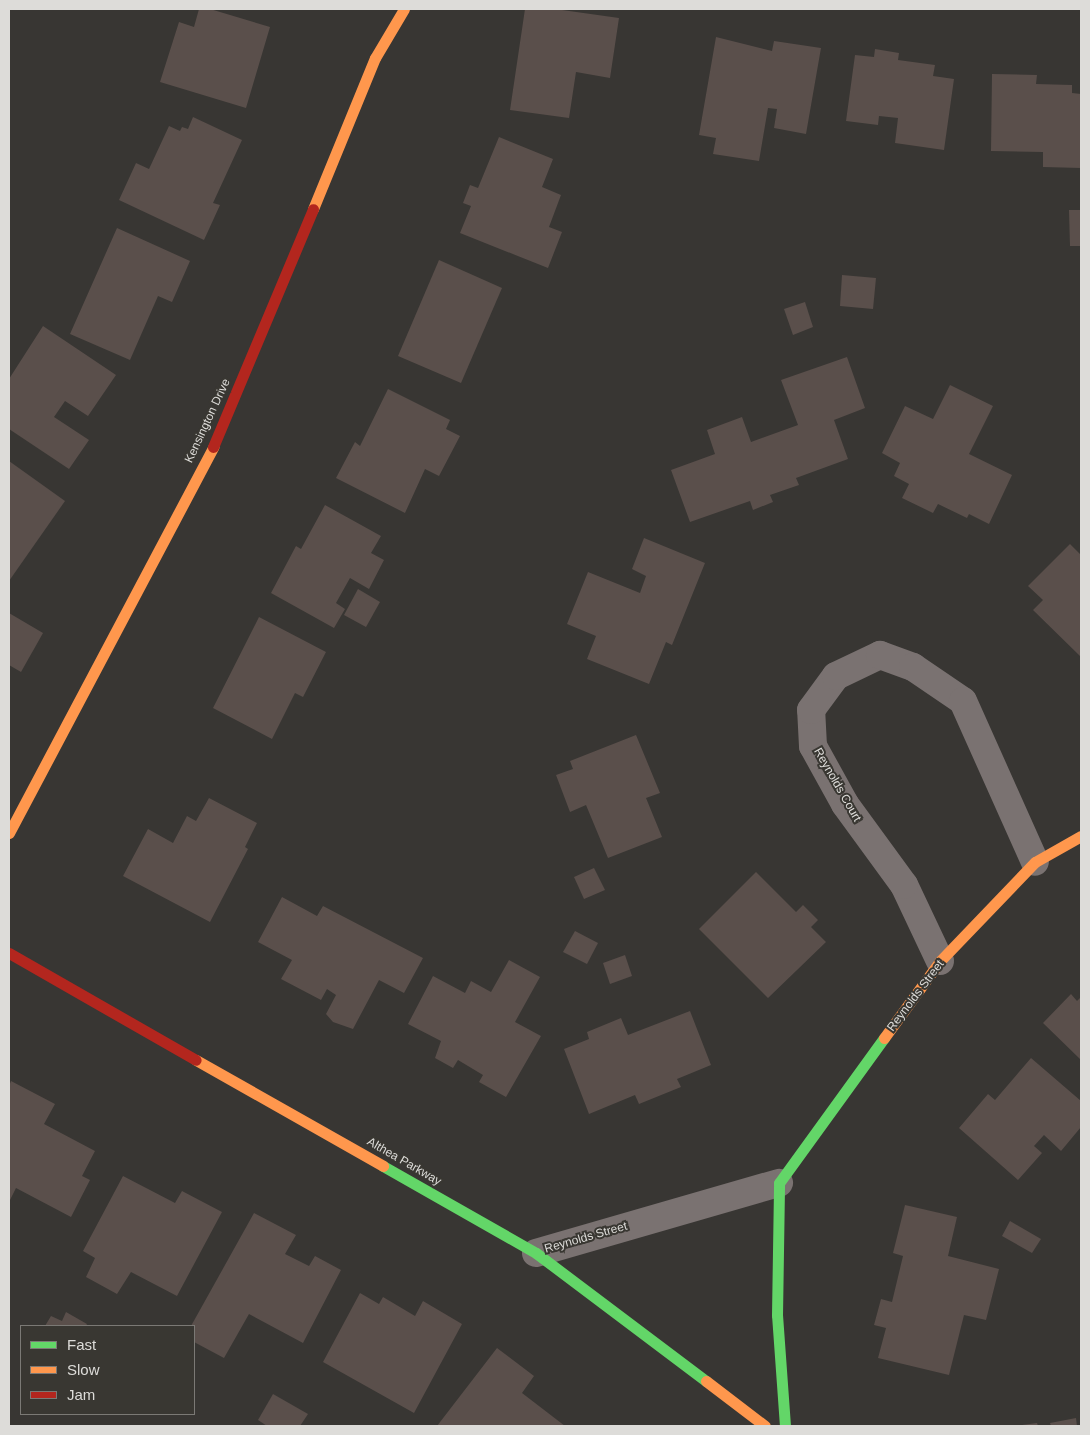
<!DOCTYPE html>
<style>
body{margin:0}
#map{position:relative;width:1090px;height:1435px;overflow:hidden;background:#383633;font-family:Arial,sans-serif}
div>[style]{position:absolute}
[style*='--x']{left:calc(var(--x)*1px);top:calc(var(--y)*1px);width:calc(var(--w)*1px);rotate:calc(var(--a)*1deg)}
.building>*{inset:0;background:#5a4f4b}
.street>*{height:28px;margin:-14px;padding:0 14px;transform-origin:14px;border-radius:14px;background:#7a7271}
.fast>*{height:11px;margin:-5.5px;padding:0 5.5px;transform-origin:5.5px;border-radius:5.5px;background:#63d668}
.slow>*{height:11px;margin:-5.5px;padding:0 5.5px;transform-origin:5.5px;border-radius:5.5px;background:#ff974d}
.jam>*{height:11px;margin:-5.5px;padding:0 5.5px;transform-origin:5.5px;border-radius:5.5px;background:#b3261e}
span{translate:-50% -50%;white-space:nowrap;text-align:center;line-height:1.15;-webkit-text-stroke:4px #393732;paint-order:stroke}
.street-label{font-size:12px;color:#dddcd9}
.frame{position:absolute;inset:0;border:10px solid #dddcd9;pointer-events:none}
.legend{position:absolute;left:20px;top:1325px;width:175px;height:90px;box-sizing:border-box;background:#393732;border:1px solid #7b7975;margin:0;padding:6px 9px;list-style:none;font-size:15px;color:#dddcd9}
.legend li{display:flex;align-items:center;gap:10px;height:25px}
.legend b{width:25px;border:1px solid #7b7975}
</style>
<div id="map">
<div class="building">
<div style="clip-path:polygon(199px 9px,210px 9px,270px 27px,246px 108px,160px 82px,179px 22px,194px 27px)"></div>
<div style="clip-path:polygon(525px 9px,555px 9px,619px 18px,610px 78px,576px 72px,569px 118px,510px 110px)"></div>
<div style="clip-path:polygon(716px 37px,772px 51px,774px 41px,821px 48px,806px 134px,774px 128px,777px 109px,768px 108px,759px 161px,713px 154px,716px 138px,699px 135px)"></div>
<div style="clip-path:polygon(875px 49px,899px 53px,898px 60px,935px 65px,933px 76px,954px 79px,944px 150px,895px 143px,898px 118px,879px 116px,878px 125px,846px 121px,855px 55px,874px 57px)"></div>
<div style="clip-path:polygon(992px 74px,1037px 75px,1036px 84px,1072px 85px,1072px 93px,1081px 94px,1081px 168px,1043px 167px,1043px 152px,991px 151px)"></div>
<div style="clip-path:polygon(193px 117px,242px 140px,213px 203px,220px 205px,204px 240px,119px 200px,136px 163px,149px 169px,169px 126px,180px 131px,182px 127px,188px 129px)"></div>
<div style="clip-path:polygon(499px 137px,553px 159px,542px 187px,561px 195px,549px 227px,562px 232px,548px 268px,460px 233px,471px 206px,463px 203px,470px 185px,478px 188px)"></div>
<div style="clip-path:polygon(1069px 210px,1081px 210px,1081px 246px,1070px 246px)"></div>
<div style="clip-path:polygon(117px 228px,190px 261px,172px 302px,158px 296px,130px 360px,70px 334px)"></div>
<div style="clip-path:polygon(439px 260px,502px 288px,461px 383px,398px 356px)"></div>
<div style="clip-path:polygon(842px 275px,876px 278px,873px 309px,840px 306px)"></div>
<div style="clip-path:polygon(805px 302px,813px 327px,793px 335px,784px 309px)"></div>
<div style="clip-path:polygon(43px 326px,116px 375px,88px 416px,65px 401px,54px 417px,89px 440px,69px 469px,9px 429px,9px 379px)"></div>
<div style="clip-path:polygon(847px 357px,865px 408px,834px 420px,848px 459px,796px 478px,799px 485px,770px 495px,773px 502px,753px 510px,750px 501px,690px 522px,671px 470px,715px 454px,707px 430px,742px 417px,751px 442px,798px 425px,781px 380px)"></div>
<div style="clip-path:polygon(950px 385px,993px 406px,969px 454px,1012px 475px,989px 524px,969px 514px,967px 518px,938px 504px,933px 513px,902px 498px,909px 484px,894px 476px,900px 463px,882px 453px,905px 406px,933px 419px)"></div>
<div style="clip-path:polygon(388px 389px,450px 420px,446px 429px,460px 436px,439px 476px,425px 469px,405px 513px,336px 478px,355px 442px,360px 446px)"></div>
<div style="clip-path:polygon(9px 461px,65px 501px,9px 581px)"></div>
<div style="clip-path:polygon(325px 505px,381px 536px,371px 553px,384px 560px,369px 589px,350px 578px,336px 603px,345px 609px,334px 628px,271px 593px,296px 546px,301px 549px)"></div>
<div style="clip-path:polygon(644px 538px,705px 563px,672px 645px,666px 642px,649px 684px,587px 659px,596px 636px,567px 624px,588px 572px,640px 593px,646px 576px,632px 569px)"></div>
<div style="clip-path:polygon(1070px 544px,1081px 555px,1081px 657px,1033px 610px,1043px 600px,1028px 586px)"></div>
<div style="clip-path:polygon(358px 589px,380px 602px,366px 627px,344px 615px)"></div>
<div style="clip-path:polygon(9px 613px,43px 633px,21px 672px,9px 665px)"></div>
<div style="clip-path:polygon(259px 617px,326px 652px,303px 697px,295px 693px,272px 739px,213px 708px)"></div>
<div style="clip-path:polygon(636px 735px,660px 793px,646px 798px,662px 837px,608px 858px,586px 805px,570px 812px,556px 775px,573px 769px,570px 761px)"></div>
<div style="clip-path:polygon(209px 798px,257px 823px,245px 847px,248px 849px,210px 922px,123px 876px,148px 829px,173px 843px,187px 816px,196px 821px)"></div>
<div style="clip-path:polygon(594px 868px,605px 890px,584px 899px,574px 877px)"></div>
<div style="clip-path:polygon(756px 872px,796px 912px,803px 905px,818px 920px,811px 927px,826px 942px,768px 998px,699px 929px)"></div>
<div style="clip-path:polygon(282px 897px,317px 916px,323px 906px,423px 958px,404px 993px,379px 980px,353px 1029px,333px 1022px,326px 1014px,336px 995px,327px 989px,321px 1000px,281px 979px,292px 960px,258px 942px)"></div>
<div style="clip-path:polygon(575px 931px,598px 943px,587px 964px,563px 952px)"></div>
<div style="clip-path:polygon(625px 955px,632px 976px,610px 984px,603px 963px)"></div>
<div style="clip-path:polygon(509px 960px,540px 977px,515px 1022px,541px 1036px,506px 1097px,479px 1082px,483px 1075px,458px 1060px,453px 1068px,435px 1058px,441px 1041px,408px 1024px,433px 976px,465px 993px,471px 981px,491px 992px)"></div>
<div style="clip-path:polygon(1071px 994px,1077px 1001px,1081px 997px,1081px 1060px,1043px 1023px)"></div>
<div style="clip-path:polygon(690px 1011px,711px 1065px,677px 1079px,681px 1087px,639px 1104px,635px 1095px,589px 1114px,564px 1049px,589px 1039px,587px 1032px,621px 1018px,628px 1035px)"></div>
<div style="clip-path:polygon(1031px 1058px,1081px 1101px,1081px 1127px,1061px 1151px,1044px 1135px,1034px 1146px,1042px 1153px,1018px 1180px,959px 1128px,988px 1094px,995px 1100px)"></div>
<div style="clip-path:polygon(11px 1081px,55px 1104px,44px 1124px,95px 1151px,82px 1176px,90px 1180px,71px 1217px,16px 1188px,9px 1202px,9px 1086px)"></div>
<div style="clip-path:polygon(123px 1176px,175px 1203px,182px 1191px,222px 1212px,177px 1296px,131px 1272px,117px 1294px,86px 1277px,95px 1258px,83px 1251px)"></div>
<div style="clip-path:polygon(905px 1205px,957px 1217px,948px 1256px,999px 1269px,986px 1320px,964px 1315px,949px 1375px,878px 1358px,886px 1328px,874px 1325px,881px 1299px,892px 1302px,903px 1256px,893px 1253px)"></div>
<div style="clip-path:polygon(254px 1213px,296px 1235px,285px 1254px,309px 1266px,315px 1256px,341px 1270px,303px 1343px,249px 1314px,224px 1358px,194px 1342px,194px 1326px,191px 1326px)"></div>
<div style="clip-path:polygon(1010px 1221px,1041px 1239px,1032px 1253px,1002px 1236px)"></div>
<div style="clip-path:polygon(360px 1293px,379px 1304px,383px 1297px,415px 1316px,423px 1301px,462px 1324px,414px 1413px,323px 1362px)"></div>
<div style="clip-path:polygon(66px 1312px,87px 1324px,86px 1326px,45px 1326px,51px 1316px,62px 1321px)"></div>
<div style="clip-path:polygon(497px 1348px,534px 1376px,522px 1393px,565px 1426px,437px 1426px)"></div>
<div style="clip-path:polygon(273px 1394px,308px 1414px,300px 1426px,267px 1426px,258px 1420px)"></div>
<div style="clip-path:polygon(1076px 1418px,1077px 1426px,1051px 1426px,1050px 1423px)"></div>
<div style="clip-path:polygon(1037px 1423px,1038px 1426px,1022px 1426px,1022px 1425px)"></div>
</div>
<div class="street">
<div style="--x:940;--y:961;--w:84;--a:-115.3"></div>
<div style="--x:904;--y:885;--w:100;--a:-126.1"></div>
<div style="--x:845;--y:804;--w:66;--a:-118.9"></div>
<div style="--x:813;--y:746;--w:36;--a:-93"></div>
<div style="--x:811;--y:710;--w:42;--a:-53.7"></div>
<div style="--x:836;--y:676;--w:49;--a:-25.5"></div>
<div style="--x:880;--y:655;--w:35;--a:20"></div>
<div style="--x:913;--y:667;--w:60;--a:34.2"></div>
<div style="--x:963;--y:701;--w:176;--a:65.9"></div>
<div style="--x:536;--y:1253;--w:253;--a:-16.1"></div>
</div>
<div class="fast">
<div style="--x:383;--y:1166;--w:176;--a:29.6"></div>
<div style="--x:536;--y:1253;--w:213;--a:37"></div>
<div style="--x:785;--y:1426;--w:111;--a:-94.1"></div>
<div style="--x:777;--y:1315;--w:132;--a:-89.1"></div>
<div style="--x:779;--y:1183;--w:179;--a:-54.1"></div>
</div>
<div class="slow">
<div style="--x:313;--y:209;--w:163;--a:-67.7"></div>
<div style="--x:375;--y:58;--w:57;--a:-59.4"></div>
<div style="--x:9;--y:833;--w:437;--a:-62.1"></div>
<div style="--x:884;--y:1038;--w:95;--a:-54"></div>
<div style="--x:940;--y:961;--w:137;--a:-46.2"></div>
<div style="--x:1035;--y:862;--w:53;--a:-29.5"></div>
<div style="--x:196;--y:1060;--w:215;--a:29.5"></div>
<div style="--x:706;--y:1381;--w:74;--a:37.3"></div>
</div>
<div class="jam">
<div style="--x:213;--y:447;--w:258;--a:-67.2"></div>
<div style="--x:9;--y:953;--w:215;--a:29.8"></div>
</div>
<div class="street-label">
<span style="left:208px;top:421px;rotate:-65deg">Kensington Drive</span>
<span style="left:837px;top:785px;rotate:60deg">Reynolds Court</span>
<span style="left:916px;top:996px;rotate:-53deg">Reynolds Street</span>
<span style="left:404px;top:1162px;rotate:30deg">Althea Parkway</span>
<span style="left:586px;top:1238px;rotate:-16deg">Reynolds Street</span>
</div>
<div class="frame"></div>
<ul class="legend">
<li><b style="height:6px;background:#63d668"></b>Fast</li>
<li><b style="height:6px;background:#ff974d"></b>Slow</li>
<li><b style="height:6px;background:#b3261e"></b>Jam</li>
</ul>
</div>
